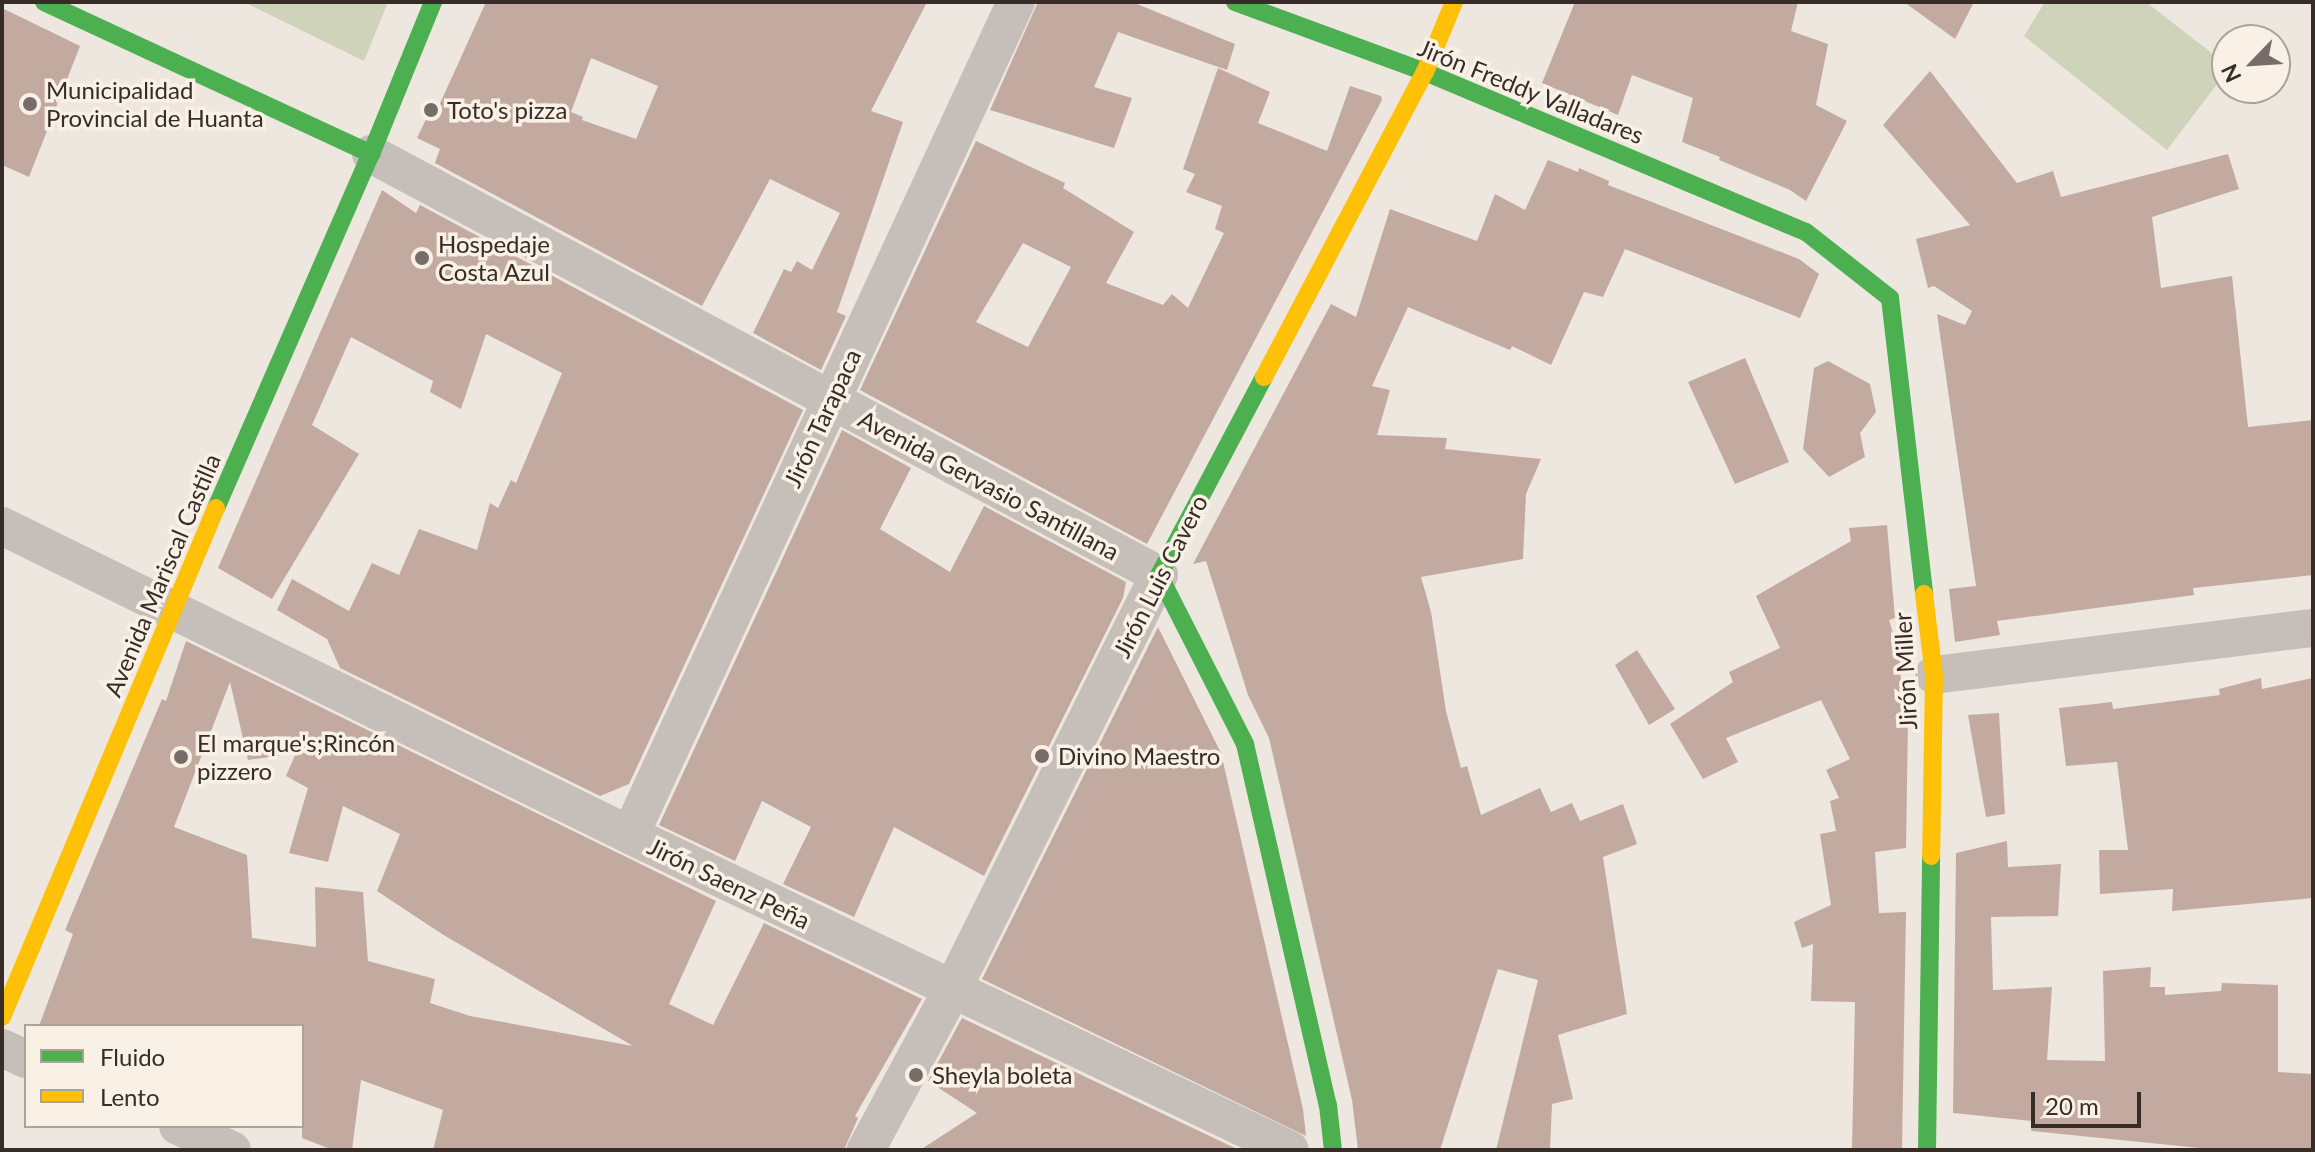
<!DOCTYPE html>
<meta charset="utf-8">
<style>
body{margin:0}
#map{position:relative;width:2315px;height:1152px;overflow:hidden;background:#ede7e0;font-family:Lato,sans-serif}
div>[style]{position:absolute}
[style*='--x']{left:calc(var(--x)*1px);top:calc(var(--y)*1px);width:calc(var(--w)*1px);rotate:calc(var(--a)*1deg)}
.green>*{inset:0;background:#ced3b9}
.building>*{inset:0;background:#c2aaa0}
.street>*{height:38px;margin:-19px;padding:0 19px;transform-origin:19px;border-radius:19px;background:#c6bfb9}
.fast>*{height:18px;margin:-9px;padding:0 9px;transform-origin:9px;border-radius:9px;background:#4caf50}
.slow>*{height:18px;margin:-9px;padding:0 9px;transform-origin:9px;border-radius:9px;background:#ffc107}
.dots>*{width:22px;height:22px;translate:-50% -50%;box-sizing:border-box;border:4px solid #faf1e6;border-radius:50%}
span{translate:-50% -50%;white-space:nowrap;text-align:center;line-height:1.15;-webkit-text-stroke:7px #faf1e6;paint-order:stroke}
.poi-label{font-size:24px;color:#372c27}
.left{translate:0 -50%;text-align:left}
.street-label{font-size:24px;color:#372c27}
.frame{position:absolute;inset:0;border:4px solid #372c27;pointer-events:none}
.legend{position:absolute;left:24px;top:1024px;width:280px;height:104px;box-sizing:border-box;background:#faf1e6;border:2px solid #aca29a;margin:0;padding:10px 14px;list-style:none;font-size:24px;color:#372c27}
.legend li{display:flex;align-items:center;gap:16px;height:40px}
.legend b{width:40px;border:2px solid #aca29a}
.north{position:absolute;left:2211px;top:24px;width:80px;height:80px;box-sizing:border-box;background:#faf1e6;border:2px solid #aca29a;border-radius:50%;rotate:245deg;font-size:22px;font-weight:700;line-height:32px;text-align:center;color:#372c27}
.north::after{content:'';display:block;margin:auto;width:28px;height:36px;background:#776d68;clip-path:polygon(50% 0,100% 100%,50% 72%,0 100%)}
.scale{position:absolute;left:2031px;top:1092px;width:110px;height:36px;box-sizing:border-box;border:4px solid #372c27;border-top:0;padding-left:10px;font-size:24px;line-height:28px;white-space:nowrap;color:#372c27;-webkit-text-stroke:6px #faf1e6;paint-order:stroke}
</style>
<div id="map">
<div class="green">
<div style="clip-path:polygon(244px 2px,388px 2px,364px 61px)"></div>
<div style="clip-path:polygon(2045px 2px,2146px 2px,2227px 65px,2227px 71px,2167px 150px,2024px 36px)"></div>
</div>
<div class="building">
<div style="clip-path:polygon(evenodd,486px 2px,927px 2px,871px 111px,903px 122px,837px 312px,846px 316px,821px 370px,753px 333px,784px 269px,791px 272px,797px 261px,812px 270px,840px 213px,770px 179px,702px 306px,435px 163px,440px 149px,417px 138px,433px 105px,438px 108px,486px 2px,591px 58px,658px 86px,636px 139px,582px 120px,583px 117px,571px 112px,591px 58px)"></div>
<div style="clip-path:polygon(1038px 2px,1132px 2px,1235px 44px,1227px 70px,1118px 32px,1094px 87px,1132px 98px,1114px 148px,990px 110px)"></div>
<div style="clip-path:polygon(1575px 2px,1798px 2px,1791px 31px,1828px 44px,1816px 105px,1847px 121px,1806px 201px,1790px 190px,1719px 160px,1720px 157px,1682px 142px,1693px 98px,1632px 75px,1618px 115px,1542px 83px)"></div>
<div style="clip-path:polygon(1904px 2px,1974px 2px,1955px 39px)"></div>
<div style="clip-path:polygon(2px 8px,80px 46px,29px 177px,2px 165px)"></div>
<div style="clip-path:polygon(evenodd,1218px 68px,1270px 92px,1258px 123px,1327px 151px,1350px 86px,1381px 96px,1382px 100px,1147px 544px,860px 390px,976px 141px,1065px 183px,1063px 188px,1134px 232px,1106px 283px,1163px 305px,1172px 294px,1188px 308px,1224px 233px,1215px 229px,1222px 206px,1186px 192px,1195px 174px,1183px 169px,1218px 68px,1023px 243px,1071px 267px,1028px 347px,976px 322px,1023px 243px)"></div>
<div style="clip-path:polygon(1930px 71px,2017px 183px,2053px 171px,2061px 197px,2228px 154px,2239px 189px,2152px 217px,2161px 288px,2232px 276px,2248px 427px,2313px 420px,2313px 575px,2193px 588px,2194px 595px,1997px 621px,2000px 635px,1955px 642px,1949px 589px,1976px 586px,1937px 314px,1965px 325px,1972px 311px,1934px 286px,1928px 288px,1916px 239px,1970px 225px,1883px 125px)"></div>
<div style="clip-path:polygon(1548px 160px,1578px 172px,1579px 168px,1609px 181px,1608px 185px,1799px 259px,1819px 274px,1800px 318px,1625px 249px,1603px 297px,1584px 292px,1551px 365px,1512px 346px,1510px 350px,1408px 307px,1372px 386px,1390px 390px,1377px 435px,1447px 438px,1445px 449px,1541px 459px,1526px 494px,1523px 559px,1421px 577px,1431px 612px,1446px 711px,1461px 768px,1467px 766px,1481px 815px,1540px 788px,1551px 812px,1572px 803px,1580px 821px,1623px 804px,1637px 844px,1603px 857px,1627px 1014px,1558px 1035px,1573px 1099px,1552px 1104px,1550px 1150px,1496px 1150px,1538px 980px,1498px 969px,1440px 1150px,1358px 1150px,1352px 1100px,1269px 738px,1248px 695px,1206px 561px,1193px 564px,1331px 304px,1356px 317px,1390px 209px,1477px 241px,1495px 194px,1525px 210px)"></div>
<div style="clip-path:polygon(382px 190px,416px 213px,420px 205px,803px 410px,629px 784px,600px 796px,340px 668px,327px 639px,277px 610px,292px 579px,349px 611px,372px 563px,399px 575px,419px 529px,477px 550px,490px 503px,498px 508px,511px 480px,516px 483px,562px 373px,486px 334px,461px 409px,430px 392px,433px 381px,351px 337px,312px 425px,359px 454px,272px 599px,218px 568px)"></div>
<div style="clip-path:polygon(1745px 358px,1789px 462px,1735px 484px,1688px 382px)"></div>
<div style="clip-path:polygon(1828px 361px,1870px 384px,1876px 412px,1860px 433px,1865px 457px,1829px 477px,1803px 449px,1814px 368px)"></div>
<div style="clip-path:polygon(842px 430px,911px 468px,880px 529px,950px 572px,984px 506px,1126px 582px,1123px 598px,984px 876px,894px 827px,854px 917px,783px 884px,811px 827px,762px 801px,735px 861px,659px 825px)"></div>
<div style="clip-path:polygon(1887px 525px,1895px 618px,1889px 620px,1903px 666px,1899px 667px,1908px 719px,1906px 848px,1875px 852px,1879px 913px,1906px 912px,1902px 1150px,1852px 1150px,1855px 1002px,1811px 1001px,1813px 944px,1802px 948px,1794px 922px,1831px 905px,1820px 834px,1836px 831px,1830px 801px,1839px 798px,1826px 770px,1850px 759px,1821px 700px,1726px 738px,1738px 762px,1703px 779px,1670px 724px,1733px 682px,1729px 672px,1780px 648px,1756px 596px,1851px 541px,1849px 528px)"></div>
<div style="clip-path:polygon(1158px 627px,1221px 753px,1303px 1109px,1306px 1136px,982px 979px)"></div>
<div style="clip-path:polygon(evenodd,186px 641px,716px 901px,669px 1004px,713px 1025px,764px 923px,922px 999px,855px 1116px,858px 1118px,844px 1150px,433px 1150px,443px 1110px,361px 1080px,352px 1150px,333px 1150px,302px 1138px,302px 1026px,39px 1026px,73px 934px,65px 930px,162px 699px,166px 701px,186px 641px,230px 682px,248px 760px,296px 753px,286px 776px,308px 788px,289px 853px,328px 862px,343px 806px,400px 834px,377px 891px,442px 934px,633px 1046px,470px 1016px,430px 1003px,435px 979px,368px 961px,363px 892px,315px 887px,316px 947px,252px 938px,247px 855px,174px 827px,230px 682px)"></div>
<div style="clip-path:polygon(1637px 650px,1675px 709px,1649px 725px,1615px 665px)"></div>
<div style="clip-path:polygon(2261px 678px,2262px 689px,2313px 678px,2313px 898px,2172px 911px,2173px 889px,2100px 894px,2099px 850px,2128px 850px,2117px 762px,2066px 766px,2059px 708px,2112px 702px,2113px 709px,2220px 695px,2219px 689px)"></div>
<div style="clip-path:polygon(1999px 713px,2005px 814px,1986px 817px,1968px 715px)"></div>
<div style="clip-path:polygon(2007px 841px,2008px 867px,2061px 864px,2058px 916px,1991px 917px,1993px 990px,2052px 987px,2047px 1060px,2105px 1061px,2103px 971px,2151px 967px,2150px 987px,2165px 987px,2165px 995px,2221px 991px,2222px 983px,2278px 985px,2278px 1072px,2313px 1074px,2313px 1150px,2219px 1150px,2031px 1131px,2032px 1121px,1953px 1113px,1956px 853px)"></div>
<div style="clip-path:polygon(962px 1018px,1239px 1150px,920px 1150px,977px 1113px,928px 1081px)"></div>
</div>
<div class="street">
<div style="--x:371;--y:154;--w:893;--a:28.11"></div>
<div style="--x:1159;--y:575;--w:464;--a:116.5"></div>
<div style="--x:952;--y:990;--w:182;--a:118.3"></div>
<div style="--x:2;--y:526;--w:700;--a:26.2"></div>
<div style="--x:630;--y:835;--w:731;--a:25.51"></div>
<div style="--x:1934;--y:675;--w:382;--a:-7.1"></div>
<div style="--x:630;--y:835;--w:918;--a:-65.14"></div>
<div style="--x:2;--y:1048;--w:26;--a:25"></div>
<div style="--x:178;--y:1126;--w:59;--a:24"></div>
</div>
<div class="fast">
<div style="--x:44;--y:2;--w:361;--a:24.9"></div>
<div style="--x:1235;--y:2;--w:202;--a:20.2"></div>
<div style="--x:1425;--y:72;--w:413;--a:22.8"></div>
<div style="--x:1806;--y:232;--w:107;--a:38.2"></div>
<div style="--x:1890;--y:298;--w:298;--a:83.4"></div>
<div style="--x:1264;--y:377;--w:224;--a:117.9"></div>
<div style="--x:1159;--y:575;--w:190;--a:63"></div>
<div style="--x:1245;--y:744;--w:370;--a:77.1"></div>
<div style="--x:1328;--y:1105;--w:45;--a:83.7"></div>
<div style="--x:216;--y:508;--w:386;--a:-66.4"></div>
<div style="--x:371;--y:154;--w:164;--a:-67.8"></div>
<div style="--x:1927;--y:1150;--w:294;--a:-89.2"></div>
</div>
<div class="slow">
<div style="--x:1264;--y:377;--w:345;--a:-62.2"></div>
<div style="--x:1425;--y:72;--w:76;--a:-67.5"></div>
<div style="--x:1924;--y:594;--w:82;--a:83"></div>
<div style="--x:1934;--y:675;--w:181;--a:90.9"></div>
<div style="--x:2;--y:1017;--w:552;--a:-67.2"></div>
</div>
<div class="dots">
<div style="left:30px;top:104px;background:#776d68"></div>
<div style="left:431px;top:110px;background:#776d68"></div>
<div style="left:422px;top:258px;background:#776d68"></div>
<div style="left:1042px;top:756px;background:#776d68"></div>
<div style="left:181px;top:757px;background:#776d68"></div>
<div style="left:916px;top:1075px;background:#776d68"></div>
</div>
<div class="poi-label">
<span class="left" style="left:46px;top:104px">Municipalidad<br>Provincial de Huanta</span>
<span class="left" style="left:447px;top:110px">Toto's pizza</span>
<span class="left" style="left:438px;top:258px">Hospedaje<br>Costa Azul</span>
<span class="left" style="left:197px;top:757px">El marque's;Rincón<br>pizzero</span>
<span class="left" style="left:1058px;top:756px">Divino Maestro</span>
<span class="left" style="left:932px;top:1075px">Sheyla boleta</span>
</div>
<div class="street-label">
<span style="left:1531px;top:91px;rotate:22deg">Jirón Freddy Valladares</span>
<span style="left:822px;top:418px;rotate:-65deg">Jirón Tarapaca</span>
<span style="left:989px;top:485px;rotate:28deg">Avenida Gervasio Santillana</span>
<span style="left:162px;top:575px;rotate:-67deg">Avenida Mariscal Castilla</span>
<span style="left:1160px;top:576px;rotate:-63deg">Jirón Luis Cavero</span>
<span style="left:1905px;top:671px;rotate:-93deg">Jirón Miller</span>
<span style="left:729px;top:883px;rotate:26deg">Jirón Saenz Peña</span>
</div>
<div class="frame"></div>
<ul class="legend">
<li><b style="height:10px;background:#4caf50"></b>Fluido</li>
<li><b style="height:10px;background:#ffc107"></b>Lento</li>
</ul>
<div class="north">N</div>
<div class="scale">20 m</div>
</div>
